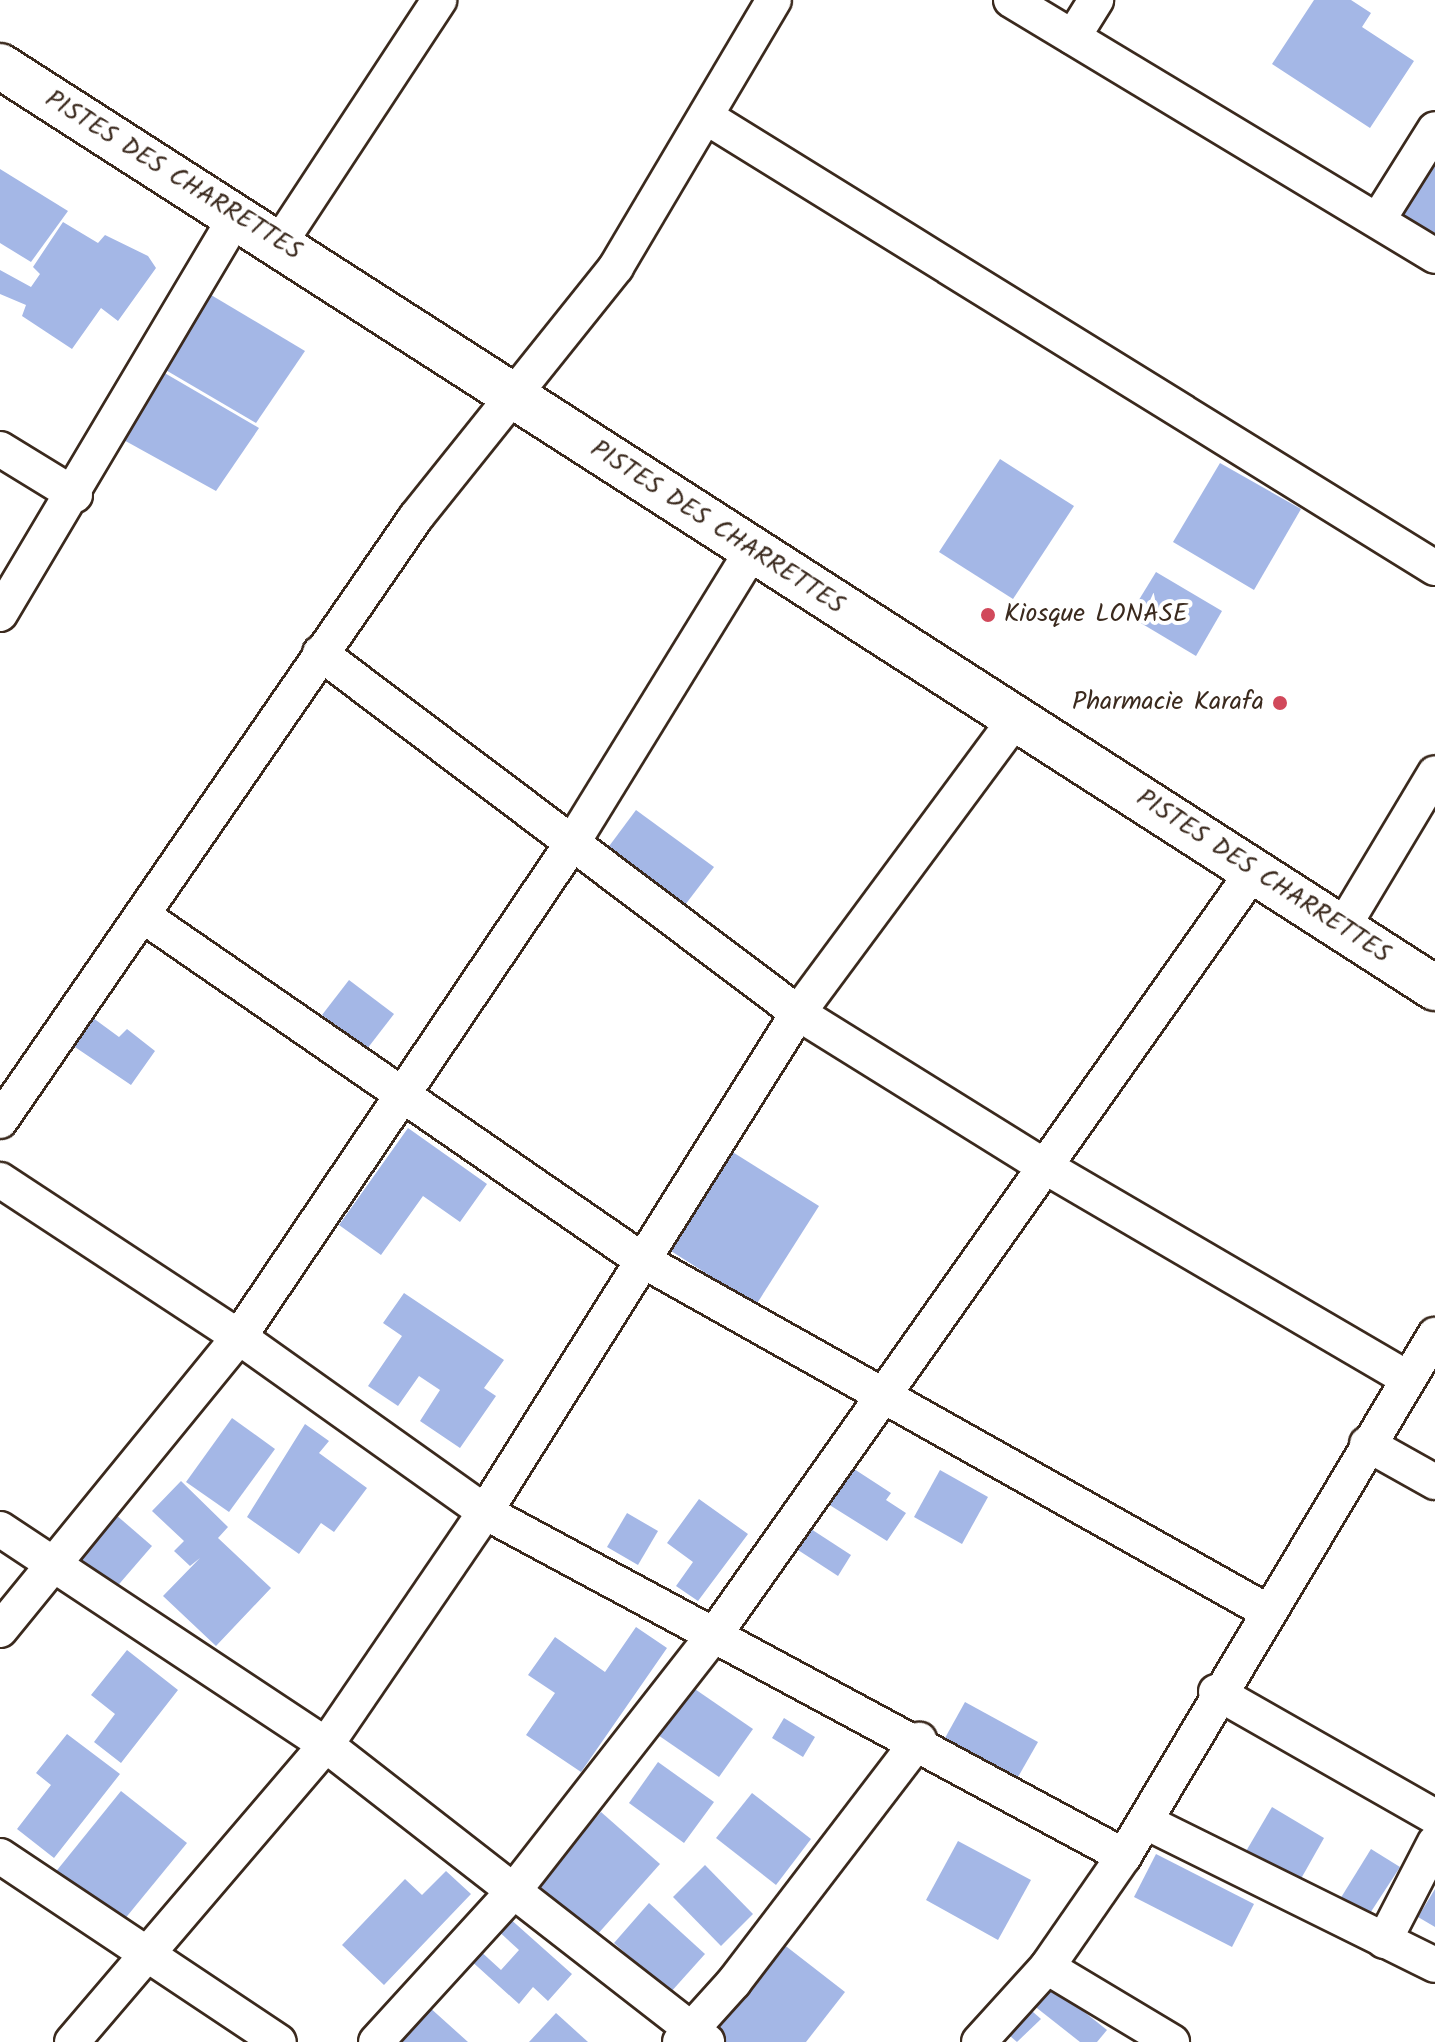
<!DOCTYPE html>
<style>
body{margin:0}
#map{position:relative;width:1435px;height:2042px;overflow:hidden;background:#fff;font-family:Kalam,sans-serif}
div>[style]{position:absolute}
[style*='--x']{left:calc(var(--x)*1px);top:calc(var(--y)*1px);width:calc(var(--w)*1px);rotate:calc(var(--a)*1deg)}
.building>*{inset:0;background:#a4b7e6}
.roads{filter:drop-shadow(2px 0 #3b2a1e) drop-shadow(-2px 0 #3b2a1e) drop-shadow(0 2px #3b2a1e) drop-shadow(0 -2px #3b2a1e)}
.minor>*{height:34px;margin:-17px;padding:0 17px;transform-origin:17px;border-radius:17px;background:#fff}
.secondary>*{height:44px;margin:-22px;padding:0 22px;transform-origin:22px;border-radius:22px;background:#fff}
.dots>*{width:22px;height:22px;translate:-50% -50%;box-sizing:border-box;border:4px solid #fff;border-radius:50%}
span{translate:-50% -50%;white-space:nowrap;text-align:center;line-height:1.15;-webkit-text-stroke:8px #fff;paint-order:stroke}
.street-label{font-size:26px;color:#3b2a1e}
.poi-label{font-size:26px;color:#3b2a1e}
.left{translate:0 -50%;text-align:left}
.right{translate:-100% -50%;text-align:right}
</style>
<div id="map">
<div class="building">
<div style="clip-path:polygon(1314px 0,1351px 0,1371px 13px,1362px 27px,1414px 61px,1370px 128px,1272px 64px)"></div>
<div style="clip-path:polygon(1435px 141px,1435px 239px,1392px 213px)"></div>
<div style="clip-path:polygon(0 169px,68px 211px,31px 262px,0 243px)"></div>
<div style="clip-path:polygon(63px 222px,98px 243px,105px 235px,148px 256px,156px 268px,118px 321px,101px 308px,72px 349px,22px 316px,26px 305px,0 294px,0 270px,31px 287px,40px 274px,33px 267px)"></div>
<div style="clip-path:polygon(196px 286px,305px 351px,256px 423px,152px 362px)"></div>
<div style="clip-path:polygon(156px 368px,259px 428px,216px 491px,111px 433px)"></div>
<div style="clip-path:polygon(1000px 459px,1074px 506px,1013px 599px,939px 552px)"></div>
<div style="clip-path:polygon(1220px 463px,1301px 509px,1254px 590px,1173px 542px)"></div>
<div style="clip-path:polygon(1156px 572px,1222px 611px,1196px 656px,1129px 616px)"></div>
<div style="clip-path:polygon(636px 810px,714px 867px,685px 905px,607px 849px)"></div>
<div style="clip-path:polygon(349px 980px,394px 1014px,367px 1049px,322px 1015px)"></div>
<div style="clip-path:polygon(89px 1015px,119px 1037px,127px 1029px,155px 1051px,131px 1085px,69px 1043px)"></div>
<div style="clip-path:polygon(408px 1128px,487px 1184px,460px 1222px,423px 1196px,381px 1255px,339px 1225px)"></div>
<div style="clip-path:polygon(723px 1146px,819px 1206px,756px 1305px,660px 1244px)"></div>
<div style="clip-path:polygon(404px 1293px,504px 1360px,484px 1388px,496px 1396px,460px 1448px,420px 1421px,440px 1390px,419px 1376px,398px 1406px,368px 1386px,402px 1336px,383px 1323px)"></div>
<div style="clip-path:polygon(232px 1418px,275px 1449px,229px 1512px,186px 1482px)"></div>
<div style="clip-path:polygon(305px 1424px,329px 1441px,319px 1453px,367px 1488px,334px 1532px,321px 1523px,299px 1554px,247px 1517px)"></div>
<div style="clip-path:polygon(851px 1467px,891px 1493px,886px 1500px,906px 1513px,887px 1541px,828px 1504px)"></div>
<div style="clip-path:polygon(940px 1470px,988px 1497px,962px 1544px,914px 1517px)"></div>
<div style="clip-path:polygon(181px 1481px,228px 1527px,218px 1538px,271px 1588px,216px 1646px,163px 1596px,200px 1558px,190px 1566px,174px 1551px,184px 1541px,152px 1511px)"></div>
<div style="clip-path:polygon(699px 1499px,748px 1534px,698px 1601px,676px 1586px,693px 1562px,667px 1543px)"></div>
<div style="clip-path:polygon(108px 1508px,152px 1546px,114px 1590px,69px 1553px)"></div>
<div style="clip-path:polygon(627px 1513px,658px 1531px,638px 1565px,607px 1547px)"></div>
<div style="clip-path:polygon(811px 1529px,851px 1555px,838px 1576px,798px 1550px)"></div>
<div style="clip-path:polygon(636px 1627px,667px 1648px,581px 1772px,526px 1735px,555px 1693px,528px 1675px,555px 1637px,605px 1672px)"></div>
<div style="clip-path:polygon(127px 1650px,178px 1690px,121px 1763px,94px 1742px,115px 1714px,91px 1695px)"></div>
<div style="clip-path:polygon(689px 1685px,753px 1729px,719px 1777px,655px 1733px)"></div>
<div style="clip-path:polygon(965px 1702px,1038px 1742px,1018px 1777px,945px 1738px)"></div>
<div style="clip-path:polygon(784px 1718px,815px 1737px,803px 1757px,772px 1738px)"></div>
<div style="clip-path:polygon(67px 1734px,120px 1774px,54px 1858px,17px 1829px,51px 1785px,36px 1773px)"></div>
<div style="clip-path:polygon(658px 1762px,714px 1802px,684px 1843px,629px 1803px)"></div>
<div style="clip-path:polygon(121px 1791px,187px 1843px,119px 1926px,54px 1874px)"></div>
<div style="clip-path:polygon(752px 1793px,811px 1839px,776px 1885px,716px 1838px)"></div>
<div style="clip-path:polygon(1272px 1807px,1324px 1838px,1298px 1884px,1245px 1853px)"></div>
<div style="clip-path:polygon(601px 1812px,660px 1864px,596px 1936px,537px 1884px)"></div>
<div style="clip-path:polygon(958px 1841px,1031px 1880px,998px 1940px,926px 1900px)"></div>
<div style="clip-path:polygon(1371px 1849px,1400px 1867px,1365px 1921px,1337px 1904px)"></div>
<div style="clip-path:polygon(1156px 1854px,1254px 1904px,1232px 1947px,1134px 1897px)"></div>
<div style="clip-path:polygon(705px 1865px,753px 1914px,721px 1946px,673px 1897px)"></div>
<div style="clip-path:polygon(446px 1871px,471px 1894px,384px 1985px,342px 1945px,405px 1879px,422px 1895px)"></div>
<div style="clip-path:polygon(1435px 1889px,1435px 1927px,1418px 1917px)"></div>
<div style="clip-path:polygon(649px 1903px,705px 1954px,670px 1993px,614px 1943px)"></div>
<div style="clip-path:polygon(507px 1916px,572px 1974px,548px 2001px,533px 1987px,519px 2004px,468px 1958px,477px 1948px,501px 1970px,519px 1950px,495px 1928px)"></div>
<div style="clip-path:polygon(778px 1940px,845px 1992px,806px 2042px,724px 2042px,708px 2029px)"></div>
<div style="clip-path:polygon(1044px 1980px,1107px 2030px,1097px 2042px,1080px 2042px,1028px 2001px)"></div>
<div style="clip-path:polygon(1024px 2004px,1041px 2019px,1017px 2042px,1003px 2030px)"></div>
<div style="clip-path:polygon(428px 2006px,468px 2042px,395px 2042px)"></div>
<div style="clip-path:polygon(556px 2013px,588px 2042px,529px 2042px)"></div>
</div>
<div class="roads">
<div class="minor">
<div style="--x:1011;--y:0;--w:495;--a:31.1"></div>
<div style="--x:1073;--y:37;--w:44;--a:-58.1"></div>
<div style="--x:708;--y:118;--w:855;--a:31.76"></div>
<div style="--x:1378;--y:220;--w:107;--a:-57.9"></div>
<div style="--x:279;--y:244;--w:292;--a:-56.7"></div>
<div style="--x:0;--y:449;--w:88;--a:31.5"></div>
<div style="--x:0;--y:614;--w:463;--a:-59.3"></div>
<div style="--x:320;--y:653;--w:598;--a:36.98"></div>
<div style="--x:798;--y:1013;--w:290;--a:31.9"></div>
<div style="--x:1044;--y:1166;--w:420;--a:30.3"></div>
<div style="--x:142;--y:915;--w:607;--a:34.61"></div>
<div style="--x:642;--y:1260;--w:715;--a:29.33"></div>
<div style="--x:1343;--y:927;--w:179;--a:-59.1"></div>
<div style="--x:0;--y:1121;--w:733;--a:-55.44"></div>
<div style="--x:416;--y:517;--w:320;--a:-51.3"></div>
<div style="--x:616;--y:267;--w:310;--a:-59.4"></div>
<div style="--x:0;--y:1180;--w:286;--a:33.3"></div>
<div style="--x:239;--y:1337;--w:302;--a:35.4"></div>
<div style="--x:485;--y:1512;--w:726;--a:28.3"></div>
<div style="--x:1367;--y:1444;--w:78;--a:29.2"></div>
<div style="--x:0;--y:1529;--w:391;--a:33.5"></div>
<div style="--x:326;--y:1745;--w:483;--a:37.9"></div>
<div style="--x:0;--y:1630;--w:378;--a:-50.8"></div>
<div style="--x:239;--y:1337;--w:594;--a:-55.99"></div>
<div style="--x:571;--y:845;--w:345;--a:-58.4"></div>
<div style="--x:1216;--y:1692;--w:252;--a:29.7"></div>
<div style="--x:1146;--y:1822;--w:322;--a:26.3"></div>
<div style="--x:0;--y:1856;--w:335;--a:33.7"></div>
<div style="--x:1384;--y:1941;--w:111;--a:-62.7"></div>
<div style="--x:1047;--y:1967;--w:146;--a:31"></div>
<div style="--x:72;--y:2042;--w:391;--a:-49.5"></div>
<div style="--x:326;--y:1745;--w:282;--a:-55.7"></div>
<div style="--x:485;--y:1512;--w:589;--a:-57.9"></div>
<div style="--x:798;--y:1013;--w:365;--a:-53.5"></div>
<div style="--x:376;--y:2042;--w:202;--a:-47.6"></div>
<div style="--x:512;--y:1893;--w:333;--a:-52"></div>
<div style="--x:717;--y:1631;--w:933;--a:-54.78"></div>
<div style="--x:680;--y:2042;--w:81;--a:-48"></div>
<div style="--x:734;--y:1982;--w:305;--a:-52.6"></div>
<div style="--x:979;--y:2042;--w:101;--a:-47.8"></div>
<div style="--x:1047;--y:1967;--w:135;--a:-55.3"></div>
<div style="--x:1124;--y:1856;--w:607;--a:-59.17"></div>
</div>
<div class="secondary">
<div style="--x:0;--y:66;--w:1706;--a:32.72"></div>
</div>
</div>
<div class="dots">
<div style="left:988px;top:615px;background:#d1495b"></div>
<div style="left:1280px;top:703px;background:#d1495b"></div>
</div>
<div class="street-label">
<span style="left:173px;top:176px;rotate:32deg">PISTES DES CHARRETTES</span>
<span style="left:717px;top:528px;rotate:33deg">PISTES DES CHARRETTES</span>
<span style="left:1263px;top:877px;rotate:33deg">PISTES DES CHARRETTES</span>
</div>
<div class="poi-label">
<span class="left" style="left:1004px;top:615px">Kiosque LONASE</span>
<span class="right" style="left:1264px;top:703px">Pharmacie Karafa</span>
</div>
</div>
